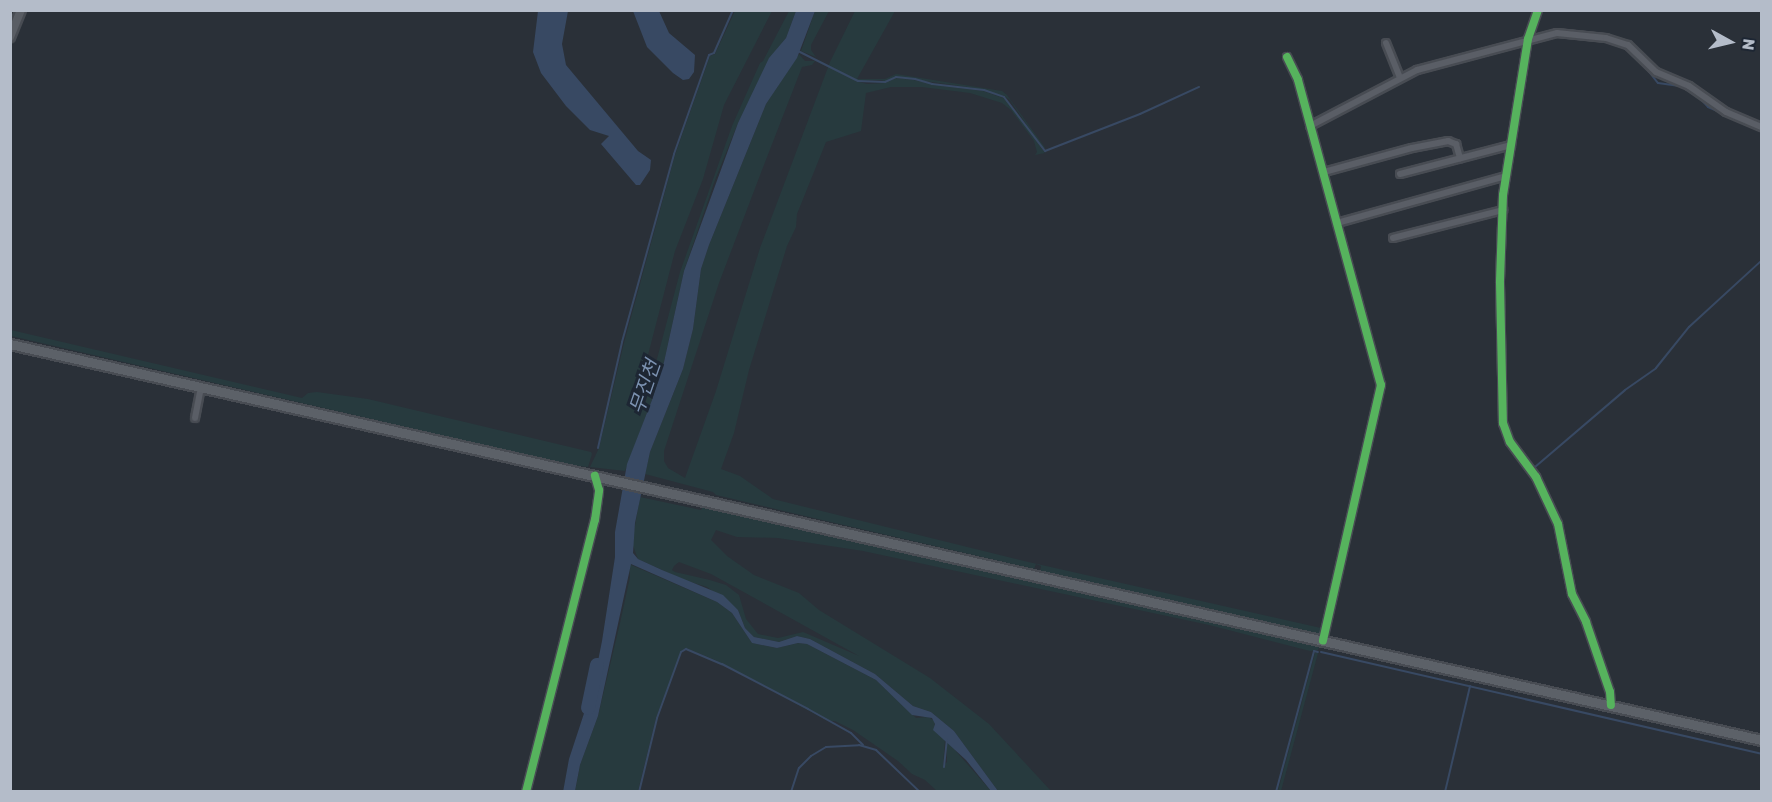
<!DOCTYPE html>
<meta charset="utf-8">
<style>
body{margin:0}
#map{position:relative;width:1772px;height:802px;overflow:hidden;background:#2a3038;font-family:Rubik,"Noto Sans KR",sans-serif}
div>[style]{position:absolute}
[style*='--x']{left:calc(var(--x)*1px);top:calc(var(--y)*1px);width:calc(var(--w)*1px);rotate:calc(var(--a)*1deg)}
.green>*{inset:0;background:#273a3e}
.water>*{inset:0;background:#384963}
.stream>*{height:2px;margin:-1px;padding:0 1px;transform-origin:1px;border-radius:1px;background:#384963}
.river>*{height:14px;margin:-7px;padding:0 7px;transform-origin:7px;border-radius:7px;background:#384963}
.roads{filter:drop-shadow(2px 0 #484c53) drop-shadow(-2px 0 #484c53) drop-shadow(0 2px #484c53) drop-shadow(0 -2px #484c53)}
.street>*{height:6px;margin:-3px;padding:0 3px;transform-origin:3px;border-radius:3px;background:#5a5e66}
.secondary>*{height:8px;margin:-4px;padding:0 4px;transform-origin:4px;border-radius:4px;background:#595d64}
.primary>*{height:9px;margin:-4.5px;padding:0 4.5px;transform-origin:4.5px;border-radius:4.5px;background:#5c6168}
.cycleway>*{height:8px;margin:-4px;padding:0 4px;transform-origin:4px;border-radius:4px;background:#56b35d}
span{translate:-50% -50%;white-space:nowrap;text-align:center;line-height:1.15;-webkit-text-stroke:6px #1d2633;paint-order:stroke}
.water-label{font-size:20px;color:#7c92b1;font-style:italic}
.frame{position:absolute;inset:0;border:12px solid #b4bcc9;pointer-events:none}
.north{position:absolute;left:1700px;top:12px;width:60px;height:60px;-webkit-text-stroke:4px #1d2633;paint-order:stroke;rotate:98deg;font-size:16px;font-weight:700;line-height:24px;text-align:center;color:#b4bcc9}
.north::after{content:'';display:block;margin:auto;width:21px;height:27px;background:#b4bcc9;clip-path:polygon(50% 0,100% 100%,50% 72%,0 100%)}
</style>
<div id="map">
<div class="green">
<div style="clip-path:polygon(735px 11px,772px 11px,724px 105px,703px 179px,675px 251px,635px 405px,644px 408px,680px 272px,732px 126px,760px 63px,763px 61px,789px 11px,796px 11px,786px 38px,776px 50px,738px 123px,715px 180px,684px 271px,664px 362px,652px 400px,625px 471px,590px 467px,599px 448px,624px 343px,675px 155px,710px 56px,715px 54px)"></div>
<div style="clip-path:polygon(815px 11px,829px 11px,811px 45px,811px 50px,816px 57px,801px 51px)"></div>
<div style="clip-path:polygon(855px 11px,895px 11px,857px 79px,885px 79px,896px 74px,1002px 91px,1007px 95px,1046px 149px,1040px 145px,1010px 100px,1004px 96px,974px 88px,896px 77px,885px 82px,882px 80px,855px 81px,867px 84px,885px 83px,896px 78px,914px 80px,933px 85px,983px 91px,1006px 99px,1045px 153px,1035px 155px,1037px 152px,1034px 141px,1011px 110px,1002px 103px,970px 93px,922px 87px,891px 87px,866px 93px,861px 131px,826px 142px,797px 214px,796px 227px,787px 246px,749px 370px,734px 433px,721px 469px,740px 476px,773px 499px,1024px 561px,1321px 628px,1320px 634px,1040px 571px,1041px 566px,1036px 564px,1034px 569px,822px 520px,716px 495px,713px 492px,645px 474px,650px 452px,683px 369px,693px 329px,701px 269px,709px 245px,766px 104px,799px 54px,805px 61px,815px 61px,812px 65px,802px 67px,762px 170px,719px 283px,664px 451px,664px 461px,668px 468px,685px 478px,716px 391px,760px 248px,830px 62px)"></div>
<div style="clip-path:polygon(11px 330px,302px 398px,308px 393px,317px 392px,368px 399px,591px 452px,592px 454px,588px 467px,571px 465px,11px 336px)"></div>
<div style="clip-path:polygon(evenodd,640px 497px,701px 510px,704px 505px,1320px 644px,1318px 650px,1310px 651px,1209px 625px,863px 551px,778px 538px,737px 537px,716px 530px,711px 540px,727px 556px,754px 575px,799px 593px,819px 610px,930px 678px,989px 724px,1051px 791px,998px 791px,954px 731px,931px 712px,913px 706px,875px 674px,810px 639px,797px 636px,779px 642px,754px 637px,745px 628px,738px 610px,707px 587px,684px 580px,638px 559px,632px 543px,640px 497px,679px 562px,711px 574px,859px 656px,803px 632px,778px 638px,758px 634px,746px 619px,739px 595px,726px 585px,710px 580px,675px 572px,672px 570px,674px 566px,679px 562px)"></div>
<div style="clip-path:polygon(629px 564px,717px 602px,732px 613px,752px 643px,777px 648px,798px 643px,807px 644px,876px 680px,916px 718px,928px 717px,935px 721px,934px 729px,945px 739px,943px 766px,947px 762px,947px 741px,991px 791px,937px 791px,925px 780px,912px 774px,898px 761px,853px 730px,835px 721px,828px 721px,715px 660px,686px 648px,681px 652px,656px 718px,638px 791px,575px 792px,580px 765px,598px 716px,620px 623px,630px 577px)"></div>
<div style="clip-path:polygon(1315px 653px,1318px 653px,1281px 791px,1278px 791px)"></div>
</div>
<div class="water">
<div style="clip-path:polygon(538px 11px,568px 11px,562px 44px,566px 65px,638px 151px,651px 160px,650px 170px,640px 185px,636px 185px,601px 144px,609px 136px,590px 130px,566px 106px,541px 73px,533px 52px)"></div>
<div style="clip-path:polygon(633px 11px,659px 11px,669px 33px,695px 55px,694px 72px,689px 79px,683px 80px,673px 73px,647px 47px)"></div>
<div style="clip-path:polygon(796px 11px,815px 11px,797px 58px,766px 104px,709px 245px,701px 269px,693px 329px,683px 369px,650px 452px,635px 523px,633px 553px,638px 559px,662px 570px,723px 595px,738px 610px,745px 628px,754px 637px,779px 642px,797px 636px,810px 639px,875px 674px,913px 706px,931px 712px,954px 731px,998px 791px,991px 791px,966px 760px,933px 730px,935px 724px,932px 718px,912px 715px,876px 680px,807px 644px,798px 643px,777px 648px,752px 643px,732px 613px,717px 602px,631px 564px,598px 716px,580px 765px,575px 791px,563px 792px,569px 759px,593px 686px,602px 641px,615px 557px,615px 532px,627px 464px,652px 400px,664px 362px,684px 271px,738px 123px,769px 58px,786px 38px)"></div>
</div>
<div class="stream">
<div style="--x:1597;--y:40;--w:12;--a:9"></div>
<div style="--x:798;--y:51;--w:67;--a:26.6"></div>
<div style="--x:858;--y:81;--w:27;--a:2"></div>
<div style="--x:885;--y:82;--w:12;--a:-24"></div>
<div style="--x:896;--y:77;--w:19;--a:6"></div>
<div style="--x:915;--y:79;--w:18;--a:16"></div>
<div style="--x:932;--y:84;--w:52;--a:6.6"></div>
<div style="--x:984;--y:90;--w:21;--a:19"></div>
<div style="--x:1004;--y:97;--w:68;--a:52.8"></div>
<div style="--x:1045;--y:151;--w:102;--a:-21.3"></div>
<div style="--x:1140;--y:114;--w:65;--a:-24.6"></div>
<div style="--x:1643;--y:64;--w:24;--a:52"></div>
<div style="--x:1658;--y:83;--w:27;--a:8"></div>
<div style="--x:1697;--y:95;--w:16;--a:47"></div>
<div style="--x:1708;--y:107;--w:23;--a:23"></div>
<div style="--x:598;--y:448;--w:109;--a:-77.2"></div>
<div style="--x:622;--y:342;--w:195;--a:-74.5"></div>
<div style="--x:674;--y:154;--w:105;--a:-70.5"></div>
<div style="--x:709;--y:55;--w:5;--a:-22"></div>
<div style="--x:714;--y:53;--w:47;--a:-66.2"></div>
<div style="--x:1535;--y:467;--w:118;--a:-40.5"></div>
<div style="--x:1625;--y:390;--w:38;--a:-35"></div>
<div style="--x:1656;--y:368;--w:53;--a:-51.2"></div>
<div style="--x:1689;--y:327;--w:99;--a:-42.5"></div>
<div style="--x:1321;--y:652;--w:453;--a:13"></div>
<div style="--x:944;--y:767;--w:28;--a:-84"></div>
<div style="--x:639;--y:792;--w:76;--a:-76.3"></div>
<div style="--x:657;--y:718;--w:70;--a:-70"></div>
<div style="--x:681;--y:652;--w:6;--a:-31"></div>
<div style="--x:686;--y:649;--w:39;--a:23"></div>
<div style="--x:722;--y:664;--w:97;--a:27.6"></div>
<div style="--x:808;--y:709;--w:49;--a:29.2"></div>
<div style="--x:851;--y:733;--w:17;--a:45"></div>
<div style="--x:791;--y:792;--w:25;--a:-72"></div>
<div style="--x:799;--y:768;--w:17;--a:-45"></div>
<div style="--x:811;--y:756;--w:17;--a:-31"></div>
<div style="--x:826;--y:747;--w:33;--a:-3"></div>
<div style="--x:859;--y:745;--w:18;--a:16"></div>
<div style="--x:876;--y:750;--w:61;--a:43.7"></div>
<div style="--x:925;--y:792;--w:1;--a:-90"></div>
<div style="--x:1276;--y:792;--w:146;--a:-74.9"></div>
<div style="--x:1314;--y:651;--w:4;--a:14"></div>
<div style="--x:1445;--y:792;--w:109;--a:-76.7"></div>
</div>
<div class="river">
<div style="--x:588;--y:708;--w:44;--a:-78.2"></div>
</div>
<div class="roads">
<div class="street">
<div style="--x:1538;--y:10;--w:31;--a:109"></div>
<div style="--x:1528;--y:39;--w:158;--a:99.1"></div>
<div style="--x:1503;--y:195;--w:88;--a:92"></div>
<div style="--x:1500;--y:283;--w:140;--a:88.8"></div>
<div style="--x:1503;--y:423;--w:20;--a:70"></div>
<div style="--x:1510;--y:442;--w:44;--a:53.4"></div>
<div style="--x:1536;--y:477;--w:52;--a:64.9"></div>
<div style="--x:1558;--y:524;--w:71;--a:78.7"></div>
<div style="--x:1572;--y:594;--w:31;--a:63"></div>
<div style="--x:1586;--y:622;--w:74;--a:71.1"></div>
<div style="--x:1610;--y:692;--w:13;--a:86"></div>
<div style="--x:1386;--y:43;--w:37;--a:68"></div>
<div style="--x:1287;--y:57;--w:25;--a:64"></div>
<div style="--x:1298;--y:80;--w:316;--a:74.8"></div>
<div style="--x:1381;--y:385;--w:262;--a:102.8"></div>
<div style="--x:1310;--y:126;--w:121;--a:-27.6"></div>
<div style="--x:1417;--y:70;--w:145;--a:-14.8"></div>
<div style="--x:1557;--y:33;--w:49;--a:5.8"></div>
<div style="--x:1606;--y:38;--w:23;--a:18"></div>
<div style="--x:1628;--y:45;--w:39;--a:44"></div>
<div style="--x:1656;--y:72;--w:36;--a:23"></div>
<div style="--x:1689;--y:86;--w:45;--a:35.1"></div>
<div style="--x:1726;--y:112;--w:39;--a:23"></div>
<div style="--x:1324;--y:172;--w:91;--a:-15.3"></div>
<div style="--x:1412;--y:148;--w:37;--a:-11"></div>
<div style="--x:1448;--y:141;--w:9;--a:21"></div>
<div style="--x:1456;--y:144;--w:15;--a:74"></div>
<div style="--x:1400;--y:174;--w:115;--a:-14.6"></div>
<div style="--x:1337;--y:223;--w:175;--a:-15.5"></div>
<div style="--x:1393;--y:238;--w:114;--a:-14.3"></div>
<div style="--x:195;--y:418;--w:32;--a:-79"></div>
<div style="--x:526;--y:792;--w:281;--a:-75.8"></div>
<div style="--x:595;--y:520;--w:30;--a:-82"></div>
<div style="--x:599;--y:490;--w:15;--a:-106"></div>
</div>
<div class="secondary">
<div style="--x:10;--y:37;--w:29;--a:-68"></div>
</div>
<div class="primary">
<div style="--x:10;--y:344;--w:1796;--a:12.74"></div>
</div>
</div>
<div class="cycleway">
<div style="--x:1538;--y:10;--w:31;--a:109"></div>
<div style="--x:1528;--y:39;--w:158;--a:99.1"></div>
<div style="--x:1503;--y:195;--w:88;--a:92"></div>
<div style="--x:1500;--y:283;--w:140;--a:88.8"></div>
<div style="--x:1503;--y:423;--w:20;--a:70"></div>
<div style="--x:1510;--y:442;--w:44;--a:53.4"></div>
<div style="--x:1536;--y:477;--w:52;--a:64.9"></div>
<div style="--x:1558;--y:524;--w:71;--a:78.7"></div>
<div style="--x:1572;--y:594;--w:31;--a:63"></div>
<div style="--x:1586;--y:622;--w:74;--a:71.1"></div>
<div style="--x:1610;--y:692;--w:13;--a:86"></div>
<div style="--x:1287;--y:57;--w:25;--a:64"></div>
<div style="--x:1298;--y:80;--w:316;--a:74.8"></div>
<div style="--x:1381;--y:385;--w:262;--a:102.8"></div>
<div style="--x:526;--y:792;--w:281;--a:-75.8"></div>
<div style="--x:595;--y:520;--w:30;--a:-82"></div>
<div style="--x:599;--y:490;--w:15;--a:-106"></div>
</div>
<div class="water-label">
<span style="left:645px;top:387px;rotate:-71deg">무진천</span>
</div>
<div class="frame"></div>
<div class="north">N</div>
</div>
